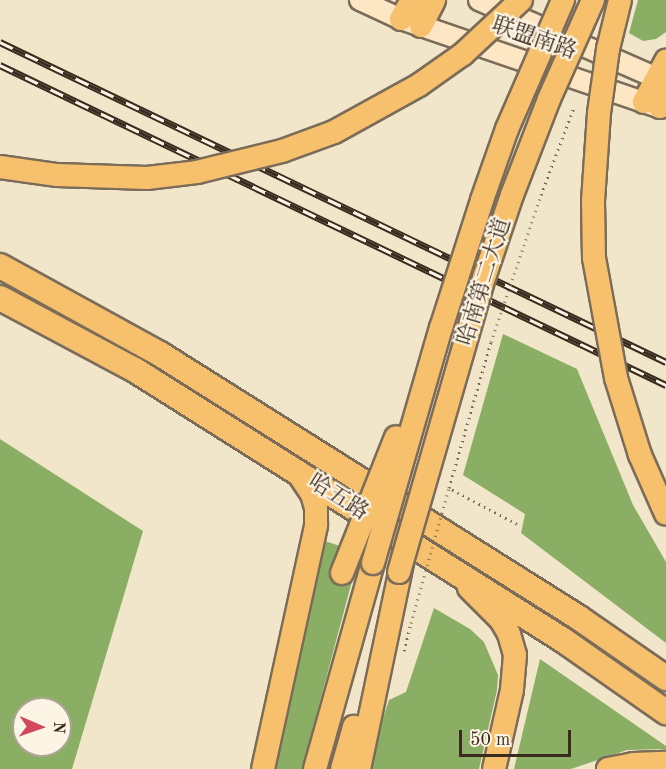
<!DOCTYPE html>
<meta charset="utf-8">
<style>
body{margin:0}
#map{position:relative;width:666px;height:769px;overflow:hidden;background:#f2e6ca;font-family:"Old Standard TT","Noto Serif SC",serif}
div>[style]{position:absolute}
[style*='--x']{left:calc(var(--x)*1px);top:calc(var(--y)*1px);width:calc(var(--w)*1px);rotate:calc(var(--a)*1deg)}
.forest>*{inset:0;background:#8aaf64}
.path>*{height:3px;margin-top:-1.5px;transform-origin:0;background:repeating-linear-gradient(90deg,#7b6c5a 0 1.5px,transparent 0 6px)}
.roads{filter:drop-shadow(2px 0 #7b6c5a) drop-shadow(-2px 0 #7b6c5a) drop-shadow(0 2px #7b6c5a) drop-shadow(0 -2px #7b6c5a)}
.secondary>*{height:20px;margin:-10px;padding:0 10px;transform-origin:10px;border-radius:10px;background:#fce6c4}
.primary>*{height:22px;margin:-11px;padding:0 11px;transform-origin:11px;border-radius:11px;background:#f7c06c}
.trunk>*{height:24px;margin:-12px;padding:0 12px;transform-origin:12px;border-radius:12px;background:#f7c06c}
.rail>*{height:7px;margin-top:-3.5px;transform-origin:0;background:repeating-linear-gradient(90deg,#fcf5e5 0 14px,#3b2a1e 0 28px);box-sizing:border-box;border-block:2px solid #3b2a1e}
.path-bridge>*{height:3px;margin-top:-1.5px;transform-origin:0;background:repeating-linear-gradient(90deg,#7b6c5a 0 1.5px,transparent 0 6px)}
.bridges{filter:drop-shadow(2px 0 #7b6c5a) drop-shadow(-2px 0 #7b6c5a) drop-shadow(0 2px #7b6c5a) drop-shadow(0 -2px #7b6c5a)}
.primary-bridge>*{height:22px;margin:-11px;padding:0 11px;transform-origin:11px;border-radius:11px;background:#f7c06c}
span{translate:-50% -50%;white-space:nowrap;text-align:center;line-height:1.15;-webkit-text-stroke:4.5px #fcf5e5;paint-order:stroke}
.street-label{font-size:22px;color:#3b2a1e}
.north{position:absolute;left:12px;top:697px;width:60px;height:60px;box-sizing:border-box;background:#fcf5e5;border:2px solid #afa495;border-radius:50%;rotate:92deg;font-size:16px;font-weight:700;line-height:24px;text-align:center;color:#3b2a1e}
.north::after{content:'';display:block;margin:auto;width:21px;height:27px;background:#d1495b;clip-path:polygon(50% 0,100% 100%,50% 72%,0 100%)}
.scale{position:absolute;left:459px;top:730px;width:112px;height:27px;box-sizing:border-box;border:3px solid #3b2a1e;border-top:0;padding-left:8px;font-size:18px;line-height:21px;white-space:nowrap;color:#3b2a1e;-webkit-text-stroke:4px #fcf5e5;paint-order:stroke}
</style>
<div id="map">
<div class="forest">
<div style="clip-path:polygon(638px 0,666px 0,666px 32px,656px 39px,643px 41px,629px 33px)"></div>
<div style="clip-path:polygon(503px 334px,577px 369px,633px 505px,666px 562px,666px 643px,521px 533px,525px 514px,463px 475px)"></div>
<div style="clip-path:polygon(evenodd,0 439px,143px 531px,72px 769px,0 769px,0 439px,24px 709px,60px 709px,60px 745px,24px 745px,24px 709px)"></div>
<div style="clip-path:polygon(325px 541px,340px 546px,352px 581px,302px 769px,275px 769px)"></div>
<div style="clip-path:polygon(434px 608px,470px 629px,484px 642px,498px 675px,497px 690px,479px 769px,366px 769px,389px 700px,406px 692px)"></div>
<div style="clip-path:polygon(540px 659px,666px 746px,666px 749px,627px 750px,571px 769px,514px 769px)"></div>
</div>
<div class="path">
<div style="--x:541;--y:195;--w:94;--a:-69.4"></div>
<div style="--x:404;--y:651;--w:29;--a:-76"></div>
</div>
<div class="roads">
<div class="secondary">
<div style="--x:360;--y:0;--w:45;--a:24.9"></div>
<div style="--x:401;--y:19;--w:272;--a:18.9"></div>
<div style="--x:479;--y:0;--w:204;--a:23.7"></div>
</div>
<div class="primary">
<div style="--x:401;--y:19;--w:22;--a:-60"></div>
<div style="--x:421;--y:26;--w:29;--a:-63"></div>
<div style="--x:644;--y:102;--w:47;--a:-61.8"></div>
<div style="--x:660;--y:107;--w:12;--a:-59"></div>
<div style="--x:469;--y:588;--w:45;--a:45"></div>
<div style="--x:501;--y:620;--w:16;--a:60"></div>
<div style="--x:509;--y:634;--w:22;--a:74"></div>
<div style="--x:515;--y:655;--w:35;--a:95"></div>
<div style="--x:512;--y:690;--w:81;--a:102.8"></div>
<div style="--x:263;--y:769;--w:250;--a:-77.7"></div>
<div style="--x:316;--y:525;--w:17;--a:-90"></div>
<div style="--x:316;--y:508;--w:15;--a:-106"></div>
<div style="--x:312;--y:494;--w:27;--a:-124"></div>
<div style="--x:315;--y:769;--w:214;--a:-74.3"></div>
<div style="--x:342;--y:769;--w:44;--a:-74.1"></div>
<div style="--x:359;--y:769;--w:221;--a:-78.2"></div>
<div style="--x:608;--y:769;--w:25;--a:-11"></div>
<div style="--x:633;--y:764;--w:33;--a:-2"></div>
</div>
<div class="trunk">
<div style="--x:0;--y:266;--w:183;--a:28.8"></div>
<div style="--x:160;--y:354;--w:495;--a:32.2"></div>
<div style="--x:579;--y:618;--w:106;--a:34.6"></div>
<div style="--x:0;--y:298;--w:153;--a:28.1"></div>
<div style="--x:135;--y:370;--w:506;--a:32.25"></div>
<div style="--x:563;--y:640;--w:126;--a:35"></div>
</div>
</div>
<div class="rail">
<div style="--x:0;--y:42;--w:739;--a:25.66"></div>
<div style="--x:0;--y:65;--w:739;--a:25.66"></div>
</div>
<div class="path-bridge">
<div style="--x:517;--y:524;--w:77;--a:-152.1"></div>
<div style="--x:449;--y:488;--w:152;--a:-74"></div>
<div style="--x:491;--y:342;--w:155;--a:-71.2"></div>
<div style="--x:411;--y:623;--w:140;--a:-74.3"></div>
</div>
<div class="bridges">
<div class="primary-bridge">
<div style="--x:620;--y:0;--w:50;--a:103.8"></div>
<div style="--x:608;--y:49;--w:65;--a:98"></div>
<div style="--x:599;--y:113;--w:88;--a:93.9"></div>
<div style="--x:593;--y:201;--w:57;--a:89"></div>
<div style="--x:594;--y:258;--w:122;--a:79.6"></div>
<div style="--x:616;--y:378;--w:81;--a:72.7"></div>
<div style="--x:640;--y:455;--w:64;--a:66.2"></div>
<div style="--x:0;--y:167;--w:58;--a:8"></div>
<div style="--x:57;--y:175;--w:90;--a:1.9"></div>
<div style="--x:147;--y:178;--w:50;--a:-6.8"></div>
<div style="--x:197;--y:172;--w:88;--a:-13.9"></div>
<div style="--x:282;--y:151;--w:55;--a:-20.1"></div>
<div style="--x:334;--y:132;--w:97;--a:-28.9"></div>
<div style="--x:419;--y:85;--w:54;--a:-35.2"></div>
<div style="--x:463;--y:54;--w:79;--a:-43"></div>
<div style="--x:373;--y:563;--w:245;--a:-73.9"></div>
<div style="--x:441;--y:328;--w:134;--a:-72.2"></div>
<div style="--x:482;--y:200;--w:75;--a:-70.6"></div>
<div style="--x:507;--y:129;--w:141;--a:-66.5"></div>
<div style="--x:399;--y:572;--w:309;--a:-73.9"></div>
<div style="--x:485;--y:275;--w:84;--a:-71.4"></div>
<div style="--x:512;--y:195;--w:103;--a:-68.9"></div>
<div style="--x:549;--y:99;--w:108;--a:-66"></div>
<div style="--x:342;--y:573;--w:146;--a:-68.3"></div>
</div>
</div>
<div class="street-label">
<span style="left:534px;top:39px;rotate:19deg">联盟南路</span>
<span style="left:485px;top:282px;rotate:-73deg">哈南第二大道</span>
<span style="left:338px;top:498px;rotate:32deg">哈五路</span>
</div>
<div class="north">N</div>
<div class="scale">50 m</div>
</div>
